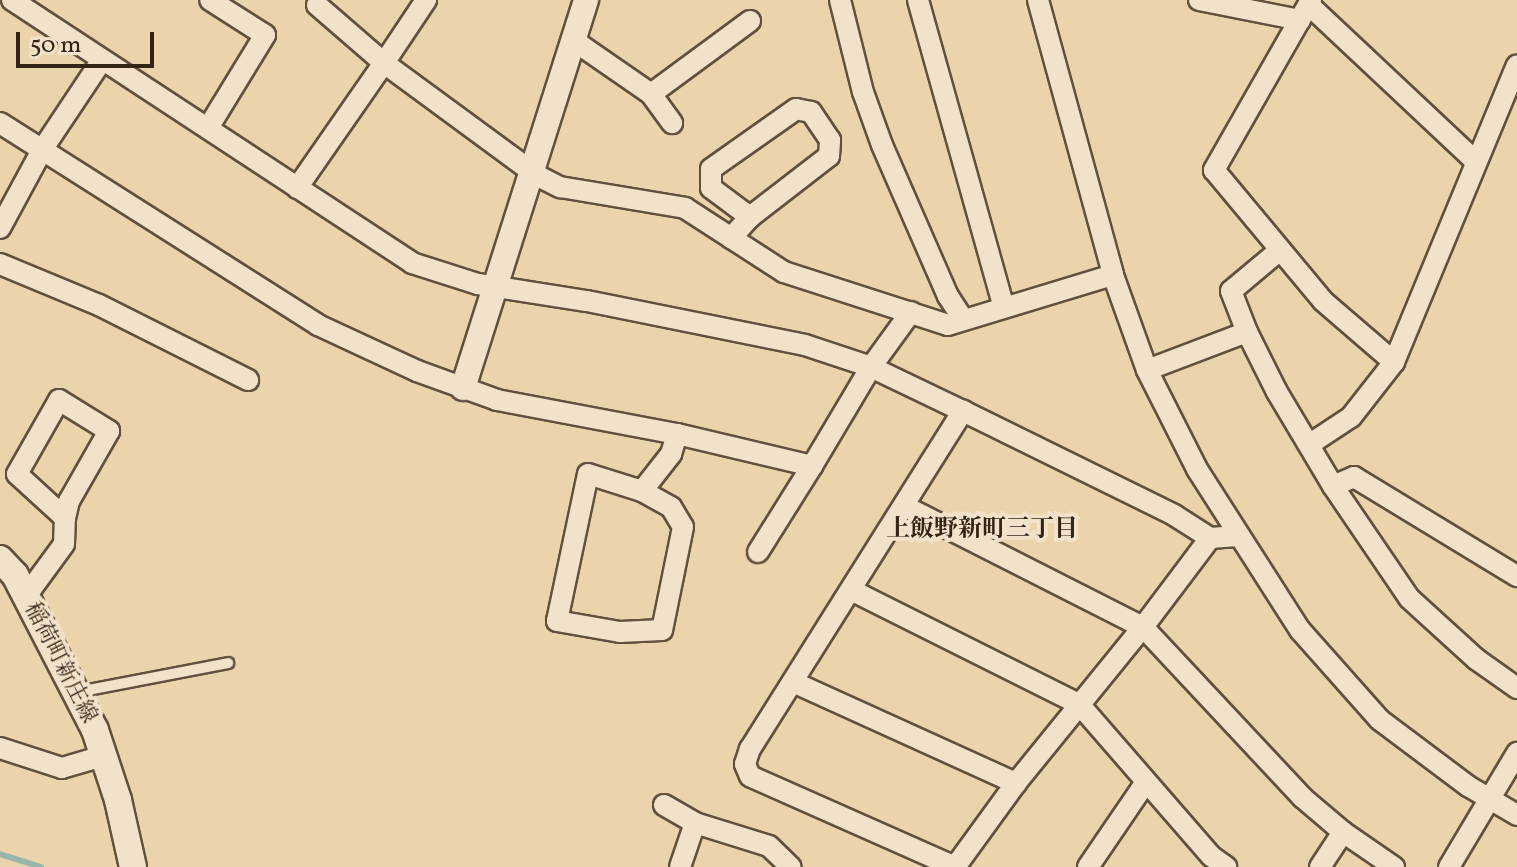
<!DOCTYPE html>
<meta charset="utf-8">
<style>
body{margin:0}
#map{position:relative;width:1517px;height:867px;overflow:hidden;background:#ebd3ac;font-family:Vollkorn,"Noto Serif JP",serif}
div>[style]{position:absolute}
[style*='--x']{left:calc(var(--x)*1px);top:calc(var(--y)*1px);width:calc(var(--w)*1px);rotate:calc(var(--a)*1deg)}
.stream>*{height:6px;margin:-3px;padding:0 3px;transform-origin:3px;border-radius:3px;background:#98b7ac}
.roads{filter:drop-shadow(2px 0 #60503d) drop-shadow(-2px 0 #60503d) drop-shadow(0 2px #60503d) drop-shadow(0 -2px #60503d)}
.service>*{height:10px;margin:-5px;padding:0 5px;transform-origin:5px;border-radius:5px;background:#f2e2c9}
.minor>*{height:20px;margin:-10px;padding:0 10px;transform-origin:10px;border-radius:10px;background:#f2e2c9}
.tertiary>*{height:24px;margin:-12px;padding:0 12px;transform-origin:12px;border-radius:12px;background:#f2e2c9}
.secondary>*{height:26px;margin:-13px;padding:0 13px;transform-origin:13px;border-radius:13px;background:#f2e2c9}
span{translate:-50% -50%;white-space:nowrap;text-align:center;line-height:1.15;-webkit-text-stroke:8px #f2e2c9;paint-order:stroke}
.street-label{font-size:22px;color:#322518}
.neighbourhood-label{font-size:24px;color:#322518;font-weight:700}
.scale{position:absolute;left:16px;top:32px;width:138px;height:36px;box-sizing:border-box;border:4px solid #322518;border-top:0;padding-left:10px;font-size:24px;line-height:28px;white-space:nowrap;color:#322518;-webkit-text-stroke:6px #f2e2c9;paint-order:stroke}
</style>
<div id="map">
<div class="stream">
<div style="--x:0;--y:854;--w:43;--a:17.6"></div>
</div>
<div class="roads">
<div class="service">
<div style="--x:78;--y:692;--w:153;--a:-10.9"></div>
</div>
<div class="minor">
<div style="--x:12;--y:0;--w:479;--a:33.3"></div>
<div style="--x:412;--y:263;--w:69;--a:17.7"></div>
<div style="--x:478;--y:284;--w:110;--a:8.9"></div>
<div style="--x:587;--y:301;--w:222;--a:11.4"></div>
<div style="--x:805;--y:345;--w:70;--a:18.4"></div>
<div style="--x:871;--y:367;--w:102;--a:25.6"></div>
<div style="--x:963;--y:411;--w:235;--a:26.2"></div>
<div style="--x:1174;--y:515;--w:43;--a:32.6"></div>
<div style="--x:1210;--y:538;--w:28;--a:-4"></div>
<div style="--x:840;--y:0;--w:95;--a:76"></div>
<div style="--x:863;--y:92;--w:56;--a:70.3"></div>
<div style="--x:882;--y:145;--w:165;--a:66.4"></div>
<div style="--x:948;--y:296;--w:27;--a:57"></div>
<div style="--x:918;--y:0;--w:319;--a:74.4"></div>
<div style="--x:1038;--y:0;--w:285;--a:74.7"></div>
<div style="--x:1113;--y:275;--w:101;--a:70.3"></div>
<div style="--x:1147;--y:370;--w:111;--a:63.2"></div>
<div style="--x:1197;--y:469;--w:191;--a:57.4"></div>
<div style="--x:1300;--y:630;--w:120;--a:48.4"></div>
<div style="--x:1380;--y:720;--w:110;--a:36.9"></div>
<div style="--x:1468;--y:786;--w:57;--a:30.6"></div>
<div style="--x:1199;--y:0;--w:103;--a:11.2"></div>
<div style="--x:1311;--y:0;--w:196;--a:119.7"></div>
<div style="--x:1214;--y:170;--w:170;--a:50.2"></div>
<div style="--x:1323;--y:301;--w:94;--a:40.7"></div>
<div style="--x:1394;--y:362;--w:321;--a:-67.5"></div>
<div style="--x:317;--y:5;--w:89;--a:40.9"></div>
<div style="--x:384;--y:63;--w:76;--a:-56.3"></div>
<div style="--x:1309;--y:5;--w:228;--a:43.2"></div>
<div style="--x:573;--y:40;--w:95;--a:34.7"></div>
<div style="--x:651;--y:94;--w:36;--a:54"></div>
<div style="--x:651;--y:94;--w:123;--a:-36.4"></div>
<div style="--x:0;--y:123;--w:377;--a:32.4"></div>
<div style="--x:318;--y:325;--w:109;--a:24.9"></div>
<div style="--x:417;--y:371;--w:85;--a:19.9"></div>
<div style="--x:497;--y:400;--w:183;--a:10.7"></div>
<div style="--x:677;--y:434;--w:139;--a:13.3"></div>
<div style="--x:812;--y:466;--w:115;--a:-59.2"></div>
<div style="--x:871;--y:367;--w:68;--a:-54"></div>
<div style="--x:208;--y:128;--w:109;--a:-58.5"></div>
<div style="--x:265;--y:35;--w:65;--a:-147.5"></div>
<div style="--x:297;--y:188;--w:152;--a:-55.2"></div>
<div style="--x:384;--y:63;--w:191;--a:36.3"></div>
<div style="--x:538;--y:176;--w:25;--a:27"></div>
<div style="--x:560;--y:187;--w:127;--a:9.5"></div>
<div style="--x:685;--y:208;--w:118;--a:32.9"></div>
<div style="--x:784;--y:272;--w:172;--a:17.9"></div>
<div style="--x:948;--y:325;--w:172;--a:-16.9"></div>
<div style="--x:0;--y:228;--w:89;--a:-61.7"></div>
<div style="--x:42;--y:150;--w:108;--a:-56.3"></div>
<div style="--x:731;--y:238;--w:28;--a:-48"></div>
<div style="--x:750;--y:217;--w:100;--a:-37.7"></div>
<div style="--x:829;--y:156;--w:16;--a:-86"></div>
<div style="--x:830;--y:140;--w:34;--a:-124"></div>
<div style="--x:811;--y:112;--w:15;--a:-169"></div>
<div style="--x:796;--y:109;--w:104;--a:144.8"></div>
<div style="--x:711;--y:169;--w:19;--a:90"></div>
<div style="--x:711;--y:188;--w:49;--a:36.6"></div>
<div style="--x:0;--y:264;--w:107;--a:22.5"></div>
<div style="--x:99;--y:305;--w:167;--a:26.7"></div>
<div style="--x:1247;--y:332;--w:44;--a:-111.3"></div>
<div style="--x:1231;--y:291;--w:64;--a:-39.9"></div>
<div style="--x:1147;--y:370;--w:107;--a:-20.8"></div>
<div style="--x:1247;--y:332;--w:67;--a:63.4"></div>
<div style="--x:1277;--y:392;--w:109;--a:59.2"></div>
<div style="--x:1333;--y:486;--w:135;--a:55.8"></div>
<div style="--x:1409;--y:598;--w:91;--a:42.3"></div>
<div style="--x:1476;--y:659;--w:50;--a:35.3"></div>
<div style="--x:1310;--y:444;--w:49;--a:-33.4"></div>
<div style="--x:1351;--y:417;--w:70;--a:-52"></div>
<div style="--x:1333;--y:486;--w:23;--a:-23"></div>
<div style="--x:1354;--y:477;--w:191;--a:31.3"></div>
<div style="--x:642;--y:491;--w:33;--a:29"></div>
<div style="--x:671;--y:507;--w:23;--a:59"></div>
<div style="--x:683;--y:527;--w:105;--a:101.5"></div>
<div style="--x:662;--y:630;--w:42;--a:177.3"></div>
<div style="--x:620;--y:632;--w:64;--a:-170.1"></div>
<div style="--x:557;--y:621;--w:150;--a:-78.1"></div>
<div style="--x:588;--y:474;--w:57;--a:17.5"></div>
<div style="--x:642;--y:491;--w:47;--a:-51.9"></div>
<div style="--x:671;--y:454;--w:21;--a:-73"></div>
<div style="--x:904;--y:506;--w:268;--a:26.9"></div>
<div style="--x:1143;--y:627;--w:234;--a:46.9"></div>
<div style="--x:1303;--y:798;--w:52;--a:40.4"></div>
<div style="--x:1343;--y:832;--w:62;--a:34.5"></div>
<div style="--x:758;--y:552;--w:102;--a:-57.9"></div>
<div style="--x:851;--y:590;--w:255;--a:26.6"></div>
<div style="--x:1079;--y:704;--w:201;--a:49"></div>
<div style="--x:1211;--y:856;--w:19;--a:36"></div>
<div style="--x:26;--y:596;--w:64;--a:-53.8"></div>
<div style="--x:64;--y:544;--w:26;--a:-88"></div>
<div style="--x:65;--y:518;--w:65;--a:-137.5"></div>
<div style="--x:17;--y:474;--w:85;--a:-60.4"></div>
<div style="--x:59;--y:400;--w:59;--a:31.8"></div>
<div style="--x:109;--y:431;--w:81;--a:119.7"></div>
<div style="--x:69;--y:501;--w:17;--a:103"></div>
<div style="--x:793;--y:682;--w:245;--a:24.4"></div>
<div style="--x:0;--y:748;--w:65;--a:17.9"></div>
<div style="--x:62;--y:768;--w:43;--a:-16.3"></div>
<div style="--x:664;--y:805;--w:36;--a:30"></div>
<div style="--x:695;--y:823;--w:77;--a:17.3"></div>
<div style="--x:769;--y:846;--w:30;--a:44"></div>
<div style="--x:680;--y:867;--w:46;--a:-71.2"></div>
<div style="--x:955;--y:867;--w:224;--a:-156.1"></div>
<div style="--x:750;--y:776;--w:13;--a:-113"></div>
<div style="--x:745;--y:764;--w:16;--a:-72"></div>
<div style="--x:750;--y:749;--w:400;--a:-57.8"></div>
<div style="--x:955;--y:867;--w:104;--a:-54"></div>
<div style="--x:1016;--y:783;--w:201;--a:-50.9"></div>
<div style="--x:1143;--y:627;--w:111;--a:-53"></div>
<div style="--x:1088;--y:867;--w:103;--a:-55.7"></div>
<div style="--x:1320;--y:867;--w:42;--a:-56.7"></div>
<div style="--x:1449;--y:867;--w:133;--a:-59.2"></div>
</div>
<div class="tertiary">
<div style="--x:463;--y:388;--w:407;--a:-72.4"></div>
</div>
<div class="secondary">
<div style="--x:0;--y:559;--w:22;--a:47"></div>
<div style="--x:15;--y:575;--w:174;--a:62.7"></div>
<div style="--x:95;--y:730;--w:74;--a:71.8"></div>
<div style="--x:118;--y:800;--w:69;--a:77.4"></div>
</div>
</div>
<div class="street-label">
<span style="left:60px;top:663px;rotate:63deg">稲荷町新庄線</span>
</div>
<div class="neighbourhood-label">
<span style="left:982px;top:531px">上飯野新町三丁目</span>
</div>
<div class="scale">50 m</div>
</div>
